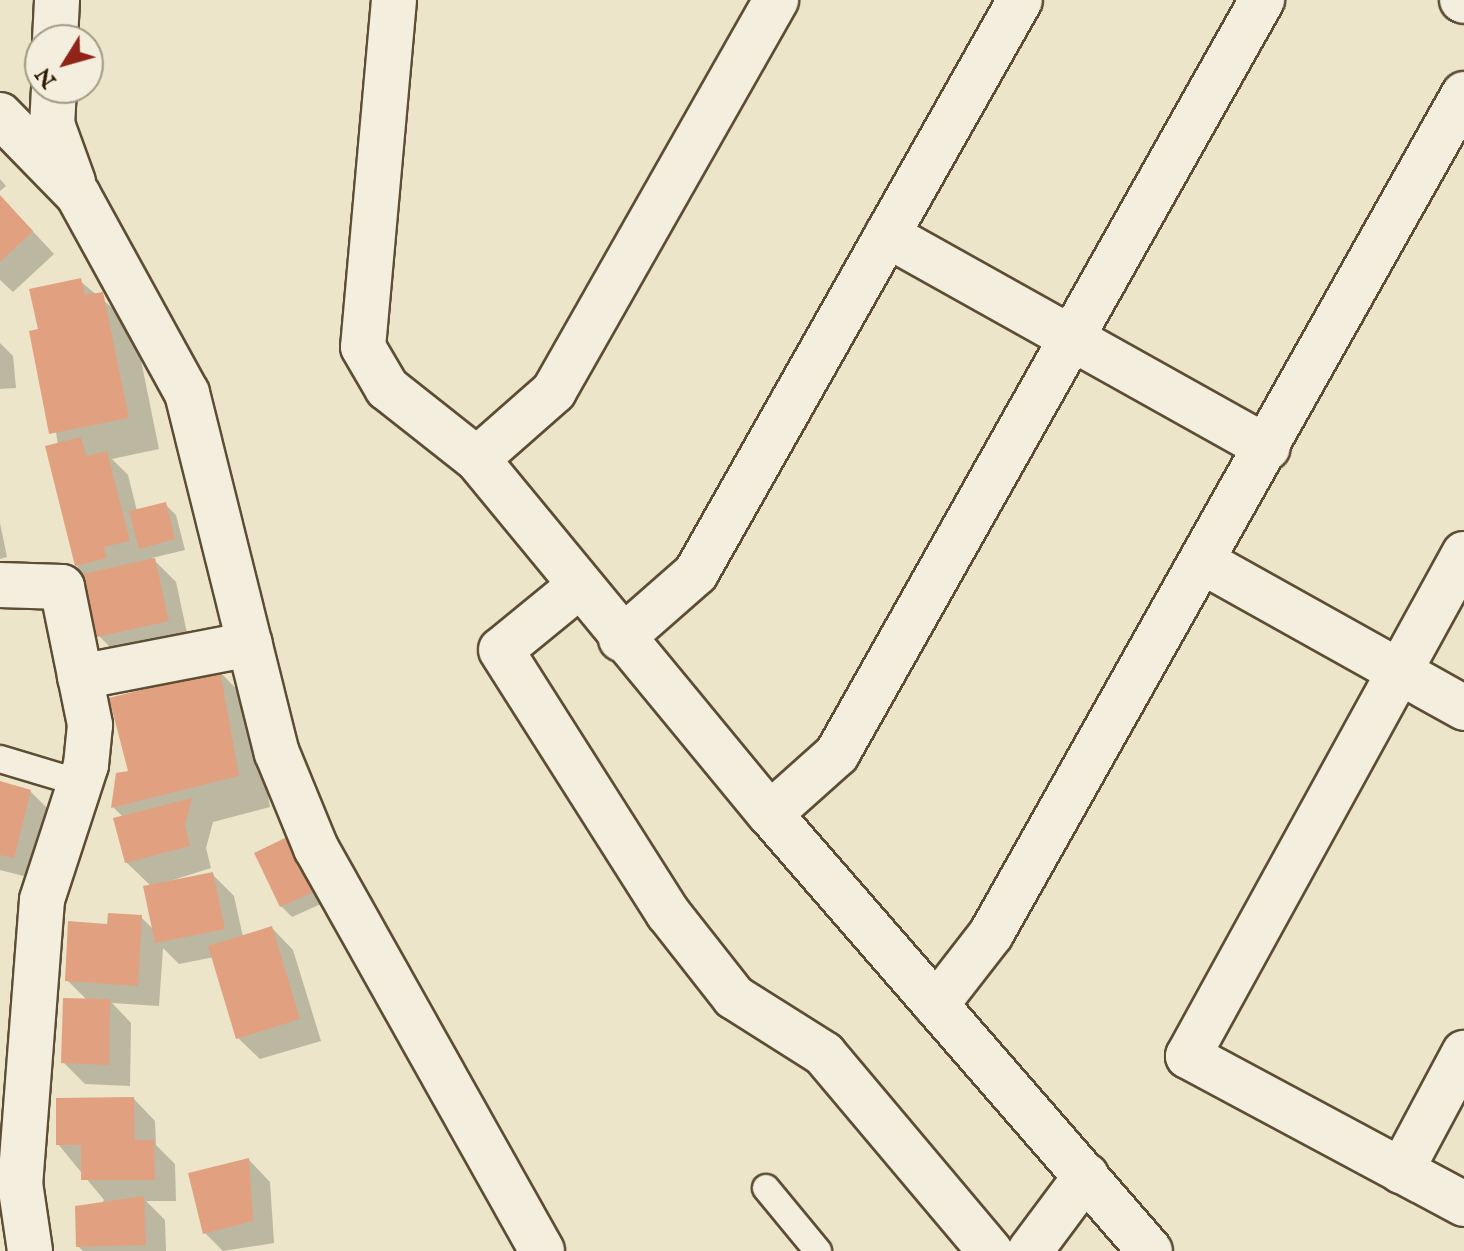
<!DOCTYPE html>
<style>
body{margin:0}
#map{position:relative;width:1464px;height:1251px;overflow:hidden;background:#ece5ca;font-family:"IM FELL English",serif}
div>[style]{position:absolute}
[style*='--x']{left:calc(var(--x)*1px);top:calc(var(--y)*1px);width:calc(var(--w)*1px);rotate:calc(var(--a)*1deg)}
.shadow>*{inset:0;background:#0003}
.building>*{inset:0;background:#e1a181}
.roads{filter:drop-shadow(2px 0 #5d4d34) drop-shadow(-2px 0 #5d4d34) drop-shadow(0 2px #5d4d34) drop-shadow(0 -2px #5d4d34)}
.lane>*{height:26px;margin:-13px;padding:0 13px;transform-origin:13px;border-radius:13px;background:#f3eedd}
.street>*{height:44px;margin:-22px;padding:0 22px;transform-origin:22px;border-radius:22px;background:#f3eedd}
span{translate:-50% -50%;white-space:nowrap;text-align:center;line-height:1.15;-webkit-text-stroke:7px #f3eedd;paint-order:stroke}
.north{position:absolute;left:24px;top:24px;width:80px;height:80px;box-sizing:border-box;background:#f3eedd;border:2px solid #a49985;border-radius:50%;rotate:233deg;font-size:22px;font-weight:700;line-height:32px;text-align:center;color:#2d1a02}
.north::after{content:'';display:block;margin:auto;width:28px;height:36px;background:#8f2418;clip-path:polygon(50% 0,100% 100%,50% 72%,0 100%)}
</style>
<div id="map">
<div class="shadow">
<div style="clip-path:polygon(0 179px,6px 186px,0 191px)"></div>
<div style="clip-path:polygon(0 196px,54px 254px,13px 292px,0 280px)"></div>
<div style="clip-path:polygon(80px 281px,134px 326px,159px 449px,112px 459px,128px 475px,137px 511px,165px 504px,176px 515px,185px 550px,152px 558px,176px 582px,189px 642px,121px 658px,99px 636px,77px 565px,40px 331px)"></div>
<div style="clip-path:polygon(0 343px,13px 356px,16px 388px,0 389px)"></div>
<div style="clip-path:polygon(0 523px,7px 557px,0 559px)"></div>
<div style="clip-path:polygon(220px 672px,251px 704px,270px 807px,213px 822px,206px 848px,211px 868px,157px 885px,212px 874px,234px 896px,243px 937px,272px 928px,293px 950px,321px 1041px,260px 1059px,238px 1038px,214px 957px,179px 964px,163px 948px,159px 1006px,112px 1003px,131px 1023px,130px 1086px,85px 1084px,63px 1062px,88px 1001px,67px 980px,109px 926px,141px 917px,154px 930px,151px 886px,126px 862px,123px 817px,113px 807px,130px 772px)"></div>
<div style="clip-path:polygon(0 783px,30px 791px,52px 813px,35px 879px,0 870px)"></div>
<div style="clip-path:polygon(287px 840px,323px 903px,292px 917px,281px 906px)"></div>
<div style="clip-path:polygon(134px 1099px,155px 1121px,156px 1145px,175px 1164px,176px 1201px,146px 1201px,165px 1220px,166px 1251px,83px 1251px,78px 1246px,104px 1200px,58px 1144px)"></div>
<div style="clip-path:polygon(249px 1160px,270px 1182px,274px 1243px,223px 1251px,205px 1233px)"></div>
</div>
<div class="building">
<div style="clip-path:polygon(0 195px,33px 231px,0 262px)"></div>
<div style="clip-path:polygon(81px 278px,85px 295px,103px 292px,129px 418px,49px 434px,29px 331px,38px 329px,29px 289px)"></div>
<div style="clip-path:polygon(81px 437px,86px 456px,107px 451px,130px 541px,104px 547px,107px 558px,75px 566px,45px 446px)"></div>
<div style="clip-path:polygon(166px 502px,175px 539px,139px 549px,129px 511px)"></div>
<div style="clip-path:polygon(155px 558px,169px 621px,97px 637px,83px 574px)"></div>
<div style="clip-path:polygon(220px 670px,239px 776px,111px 808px,116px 773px,128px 771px,109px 698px)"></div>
<div style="clip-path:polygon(0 781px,31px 790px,14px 858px,0 855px)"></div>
<div style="clip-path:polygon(192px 798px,185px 825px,190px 846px,125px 863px,113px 818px)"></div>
<div style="clip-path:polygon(287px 837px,313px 892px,280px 907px,254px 853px)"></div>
<div style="clip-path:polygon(213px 872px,225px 929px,155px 943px,143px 886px)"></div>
<div style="clip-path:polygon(108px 913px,142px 915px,138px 986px,65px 981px,68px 921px,107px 924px)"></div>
<div style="clip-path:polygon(272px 926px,300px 1019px,236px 1039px,208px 946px)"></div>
<div style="clip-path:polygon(63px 998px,110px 999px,109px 1065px,61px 1063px)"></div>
<div style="clip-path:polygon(134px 1097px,135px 1140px,154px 1140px,155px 1180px,81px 1180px,81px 1145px,56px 1145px,56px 1098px)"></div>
<div style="clip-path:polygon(249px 1158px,253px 1221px,203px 1234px,188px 1173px)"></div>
<div style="clip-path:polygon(144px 1196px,146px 1245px,76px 1247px,75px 1206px)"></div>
</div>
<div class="roads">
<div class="lane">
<div style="--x:0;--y:759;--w:84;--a:16.7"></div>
<div style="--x:766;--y:1188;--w:82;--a:50.5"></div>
</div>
<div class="street">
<div style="--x:394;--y:0;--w:348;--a:95.1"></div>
<div style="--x:363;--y:347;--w:48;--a:59.7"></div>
<div style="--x:387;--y:388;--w:115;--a:38.3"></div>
<div style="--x:477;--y:459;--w:460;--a:50.5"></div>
<div style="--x:770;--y:814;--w:579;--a:48.99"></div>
<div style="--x:1462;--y:0;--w:2;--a:27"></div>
<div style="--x:55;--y:40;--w:40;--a:-87.1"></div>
<div style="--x:54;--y:88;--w:36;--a:93"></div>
<div style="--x:52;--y:124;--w:62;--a:70.1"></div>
<div style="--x:0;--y:115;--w:112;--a:45.7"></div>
<div style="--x:78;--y:195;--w:226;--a:61.2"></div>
<div style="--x:187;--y:393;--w:371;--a:76"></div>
<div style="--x:277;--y:753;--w:103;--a:67.7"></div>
<div style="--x:316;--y:848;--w:462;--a:60.7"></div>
<div style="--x:887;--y:235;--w:436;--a:29.2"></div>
<div style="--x:477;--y:459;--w:103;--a:-41.4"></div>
<div style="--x:554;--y:391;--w:450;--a:-60.4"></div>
<div style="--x:1464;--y:554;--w:573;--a:118.8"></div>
<div style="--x:1188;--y:1056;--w:313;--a:28.2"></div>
<div style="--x:1205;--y:563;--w:297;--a:29.2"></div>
<div style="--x:0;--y:585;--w:62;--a:1.8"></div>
<div style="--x:62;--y:587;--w:141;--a:78.5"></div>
<div style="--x:90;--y:725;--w:40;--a:95.7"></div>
<div style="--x:86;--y:765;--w:142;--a:108.1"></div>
<div style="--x:42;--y:900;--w:284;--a:94.4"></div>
<div style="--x:20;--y:1183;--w:69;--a:81.6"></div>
<div style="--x:578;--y:587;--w:99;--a:140.7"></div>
<div style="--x:501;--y:650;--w:312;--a:57.6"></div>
<div style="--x:668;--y:913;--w:107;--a:51.8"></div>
<div style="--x:734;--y:997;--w:107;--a:32.3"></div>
<div style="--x:824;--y:1054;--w:258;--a:49.9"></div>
<div style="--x:621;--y:639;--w:100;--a:-41.3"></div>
<div style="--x:696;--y:573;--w:658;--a:-60.51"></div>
<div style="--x:80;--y:677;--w:173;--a:-11"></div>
<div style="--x:770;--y:814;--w:90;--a:-41.8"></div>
<div style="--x:837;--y:754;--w:866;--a:-60.59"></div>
<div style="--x:936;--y:1005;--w:90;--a:-52.2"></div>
<div style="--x:991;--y:934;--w:964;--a:-60.62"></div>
<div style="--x:1401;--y:1171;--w:134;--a:-61.9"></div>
<div style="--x:1030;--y:1251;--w:94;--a:-53.3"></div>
</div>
</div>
<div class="north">N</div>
</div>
